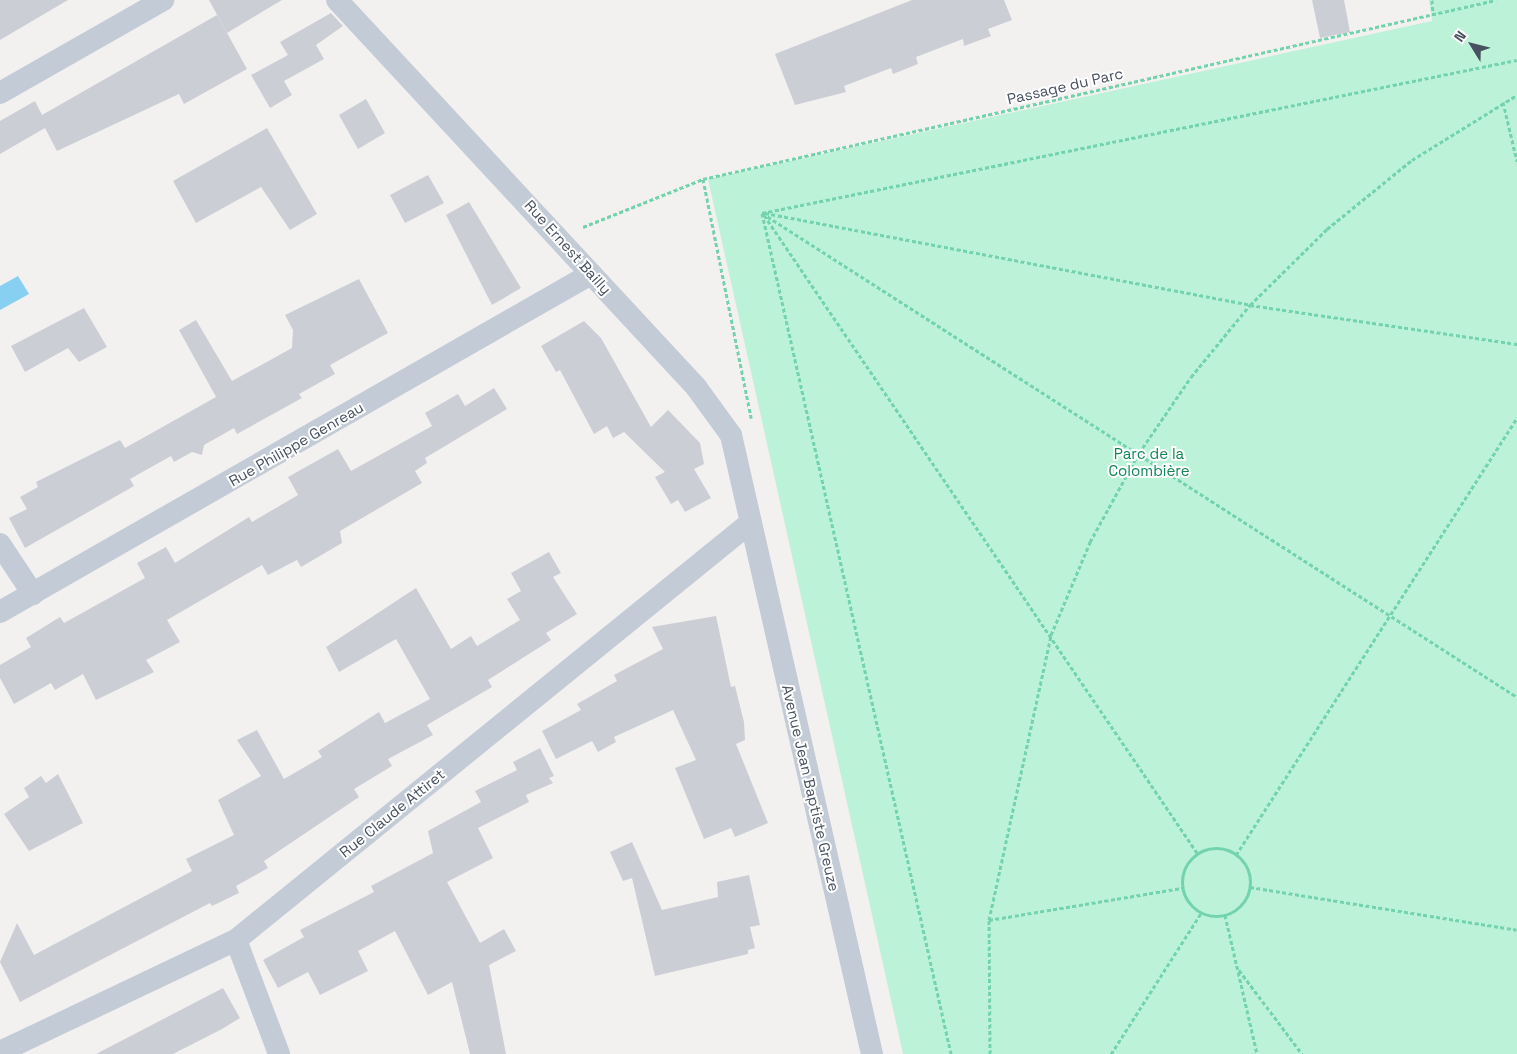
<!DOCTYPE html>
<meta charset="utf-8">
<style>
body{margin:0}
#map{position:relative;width:1517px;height:1054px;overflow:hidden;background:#f3f0f0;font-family:"Space Grotesk",sans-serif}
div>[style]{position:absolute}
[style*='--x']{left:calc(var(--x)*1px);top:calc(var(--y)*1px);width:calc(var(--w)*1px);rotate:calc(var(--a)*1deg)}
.green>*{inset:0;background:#bcf2d7}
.water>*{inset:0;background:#87d0f2}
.building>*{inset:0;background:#ccced6}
.path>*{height:3px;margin-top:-1.5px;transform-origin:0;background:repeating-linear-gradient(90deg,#72d3ad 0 4px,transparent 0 6.5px)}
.path>.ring{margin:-1.5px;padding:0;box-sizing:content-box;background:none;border:3px solid #72d3ad;border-radius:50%}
.street>*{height:22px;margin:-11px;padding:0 11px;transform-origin:11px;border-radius:11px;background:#c3cbd6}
span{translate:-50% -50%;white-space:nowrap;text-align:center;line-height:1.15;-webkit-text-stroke:4px #fff;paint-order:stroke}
.street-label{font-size:15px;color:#47515f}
.park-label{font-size:15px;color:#118658}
.north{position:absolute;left:1447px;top:20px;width:50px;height:50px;-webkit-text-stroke:4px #fff;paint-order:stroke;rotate:306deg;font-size:14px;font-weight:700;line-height:20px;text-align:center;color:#47515f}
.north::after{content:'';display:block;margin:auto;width:18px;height:22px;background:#47515f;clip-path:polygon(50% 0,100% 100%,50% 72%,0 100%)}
</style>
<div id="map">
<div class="green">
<div style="clip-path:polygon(1429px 0,1517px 0,1517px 1054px,903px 1054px,708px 179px,1432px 21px)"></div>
</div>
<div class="water">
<div style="clip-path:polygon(18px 276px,29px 294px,0 310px,0 286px)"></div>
</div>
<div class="building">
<div style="clip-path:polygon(0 0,68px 0,0 40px)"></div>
<div style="clip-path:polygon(209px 0,282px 0,227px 33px)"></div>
<div style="clip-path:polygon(912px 0,1004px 0,1012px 20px,988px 29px,991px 36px,964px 46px,963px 39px,916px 57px,918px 64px,893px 74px,891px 68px,844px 86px,846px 92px,795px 105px,775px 54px)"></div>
<div style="clip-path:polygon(1312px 0,1344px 0,1350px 32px,1320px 38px)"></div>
<div style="clip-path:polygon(331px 13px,343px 26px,316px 45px,324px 59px,284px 81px,292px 95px,270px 108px,251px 75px,288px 55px,280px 42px)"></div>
<div style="clip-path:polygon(217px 15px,247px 69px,184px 104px,179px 94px,57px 151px,45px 128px,0 154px,0 121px,35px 101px,42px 115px)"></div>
<div style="clip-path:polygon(366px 99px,385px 133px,358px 149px,339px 115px)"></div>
<div style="clip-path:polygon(267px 128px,317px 214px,290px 230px,261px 187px,196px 223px,173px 181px)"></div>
<div style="clip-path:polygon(428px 175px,444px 203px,405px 223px,390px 195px)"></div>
<div style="clip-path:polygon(469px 202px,521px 288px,492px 305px,446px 215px)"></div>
<div style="clip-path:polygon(359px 279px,388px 333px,330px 365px,335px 374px,299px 394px,302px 398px,237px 434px,234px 428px,204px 445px,202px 455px,192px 452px,174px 462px,171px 456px,130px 479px,134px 486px,25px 548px,9px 518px,27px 509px,20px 497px,38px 487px,36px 482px,120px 440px,125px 448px,216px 397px,179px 330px,196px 320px,232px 381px,292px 348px,293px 330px,285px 315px)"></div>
<div style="clip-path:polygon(84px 308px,107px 347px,79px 362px,68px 348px,25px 372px,11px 346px)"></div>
<div style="clip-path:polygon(584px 321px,601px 338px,651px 427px,668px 410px,700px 443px,704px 464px,694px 469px,711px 498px,685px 512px,678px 500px,671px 504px,655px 477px,665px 472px,624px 432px,613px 438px,607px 426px,594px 434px,560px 370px,556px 372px,541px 346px)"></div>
<div style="clip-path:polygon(494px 388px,507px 409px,425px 458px,427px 463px,415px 471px,422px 483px,340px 531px,342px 543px,301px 567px,297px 560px,268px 575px,262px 565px,167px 620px,180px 642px,146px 660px,154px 672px,96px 700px,83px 674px,55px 690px,51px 683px,14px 704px,0 678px,0 665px,31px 647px,26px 638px,60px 617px,64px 623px,145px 578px,137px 563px,166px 547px,175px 563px,249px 517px,252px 522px,298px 495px,288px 477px,338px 449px,351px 471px,432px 426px,425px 413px,458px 394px,465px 406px)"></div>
<div style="clip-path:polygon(549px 552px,561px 573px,553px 577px,577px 614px,546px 633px,551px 640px,488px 680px,492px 687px,427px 725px,433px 735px,388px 759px,392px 766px,354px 789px,359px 797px,264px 861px,268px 868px,236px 886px,239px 893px,212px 906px,210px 903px,20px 1002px,0 962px,17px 923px,34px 955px,192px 871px,186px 859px,234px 835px,218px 800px,261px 776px,237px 740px,257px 730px,284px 779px,322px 757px,318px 751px,379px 712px,385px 723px,430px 699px,396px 639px,339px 672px,326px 647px,416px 588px,451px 649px,471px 636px,477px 646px,520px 620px,507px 599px,521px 591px,511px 573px)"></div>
<div style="clip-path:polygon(716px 616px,731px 687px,735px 686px,744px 722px,745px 740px,736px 744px,768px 823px,735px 837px,731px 828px,704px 839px,675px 768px,696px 760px,673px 710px,614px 737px,616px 742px,598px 752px,592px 741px,556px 759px,542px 731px,581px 710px,577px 704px,617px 681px,614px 675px,663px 649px,652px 627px)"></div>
<div style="clip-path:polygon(540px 748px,554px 776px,549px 778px,553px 783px,526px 795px,529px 802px,478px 828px,493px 858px,447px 882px,480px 943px,504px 929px,516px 951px,489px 965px,506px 1054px,470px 1054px,452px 982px,428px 995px,395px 931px,358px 951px,368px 971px,320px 995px,308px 972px,278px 988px,263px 960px,304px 937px,300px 930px,374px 892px,371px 886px,433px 853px,428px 831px,481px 802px,475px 791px,517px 770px,513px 762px)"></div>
<div style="clip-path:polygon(58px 774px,83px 823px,29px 851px,4px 814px,29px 797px,24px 788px,41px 776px,46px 783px)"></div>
<div style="clip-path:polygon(632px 842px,662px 910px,718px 897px,717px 882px,749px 875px,760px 925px,750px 927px,755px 948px,748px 950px,748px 954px,655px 976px,632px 878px,623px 881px,610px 852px)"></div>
<div style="clip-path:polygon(223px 988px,240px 1018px,222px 1029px,173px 1054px,96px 1054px)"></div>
</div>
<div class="path">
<div style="--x:1432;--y:0;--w:14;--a:86"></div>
<div style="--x:1503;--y:102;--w:61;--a:76.7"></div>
<div style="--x:703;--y:179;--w:244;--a:78.6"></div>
<div style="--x:762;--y:213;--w:897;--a:32.66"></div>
<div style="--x:762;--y:213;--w:862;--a:77.33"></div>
<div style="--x:762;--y:213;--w:770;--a:-11.46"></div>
<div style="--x:765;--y:213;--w:494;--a:10.7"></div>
<div style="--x:1250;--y:305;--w:270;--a:8.3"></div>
<div style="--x:764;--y:215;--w:772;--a:55.82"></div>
<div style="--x:583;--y:227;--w:129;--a:-21.8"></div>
<div style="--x:703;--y:179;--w:813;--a:-12.72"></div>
<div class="ring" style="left:1182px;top:848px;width:65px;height:65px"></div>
<div style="--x:1236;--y:855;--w:520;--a:-57.26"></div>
<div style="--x:1250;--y:887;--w:270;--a:9.1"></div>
<div style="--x:1225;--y:915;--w:143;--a:77"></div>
<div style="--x:989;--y:920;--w:197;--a:-9.4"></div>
<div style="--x:1239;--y:970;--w:105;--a:53.1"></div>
<div style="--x:990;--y:1054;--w:134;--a:-90.4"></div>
<div style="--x:989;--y:920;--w:292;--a:-77.7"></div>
<div style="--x:1051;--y:635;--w:101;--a:-67.2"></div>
<div style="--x:1090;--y:542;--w:102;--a:-61.2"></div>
<div style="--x:1139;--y:453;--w:92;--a:-55.6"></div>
<div style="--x:1191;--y:377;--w:93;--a:-50.7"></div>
<div style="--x:1250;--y:305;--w:108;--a:-44.6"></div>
<div style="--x:1327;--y:229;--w:109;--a:-39.1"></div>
<div style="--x:1412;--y:160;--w:123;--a:-31.8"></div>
<div style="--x:1111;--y:1054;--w:167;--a:-57.4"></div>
</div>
<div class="street">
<div style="--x:337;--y:0;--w:528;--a:47.15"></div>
<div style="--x:696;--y:387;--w:59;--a:53.9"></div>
<div style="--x:731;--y:435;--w:635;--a:77.17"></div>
<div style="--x:0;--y:93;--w:188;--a:-29.7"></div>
<div style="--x:0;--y:544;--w:60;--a:56.6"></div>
<div style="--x:0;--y:612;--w:681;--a:-29.77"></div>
<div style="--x:236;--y:940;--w:122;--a:69.3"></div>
<div style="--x:0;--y:1052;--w:261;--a:-25.4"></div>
<div style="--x:236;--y:940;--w:663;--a:-39.06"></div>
</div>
<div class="street-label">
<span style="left:1065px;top:86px;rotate:-13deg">Passage du Parc</span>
<span style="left:568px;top:247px;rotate:48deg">Rue Ernest Bailly</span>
<span style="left:296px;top:444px;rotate:-30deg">Rue Philippe Genreau</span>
<span style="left:811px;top:788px;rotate:77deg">Avenue Jean Baptiste Greuze</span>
<span style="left:392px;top:813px;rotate:-39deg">Rue Claude Attiret</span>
</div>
<div class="park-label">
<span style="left:1149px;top:462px">Parc de la<br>Colombière</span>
</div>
<div class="north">N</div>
</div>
